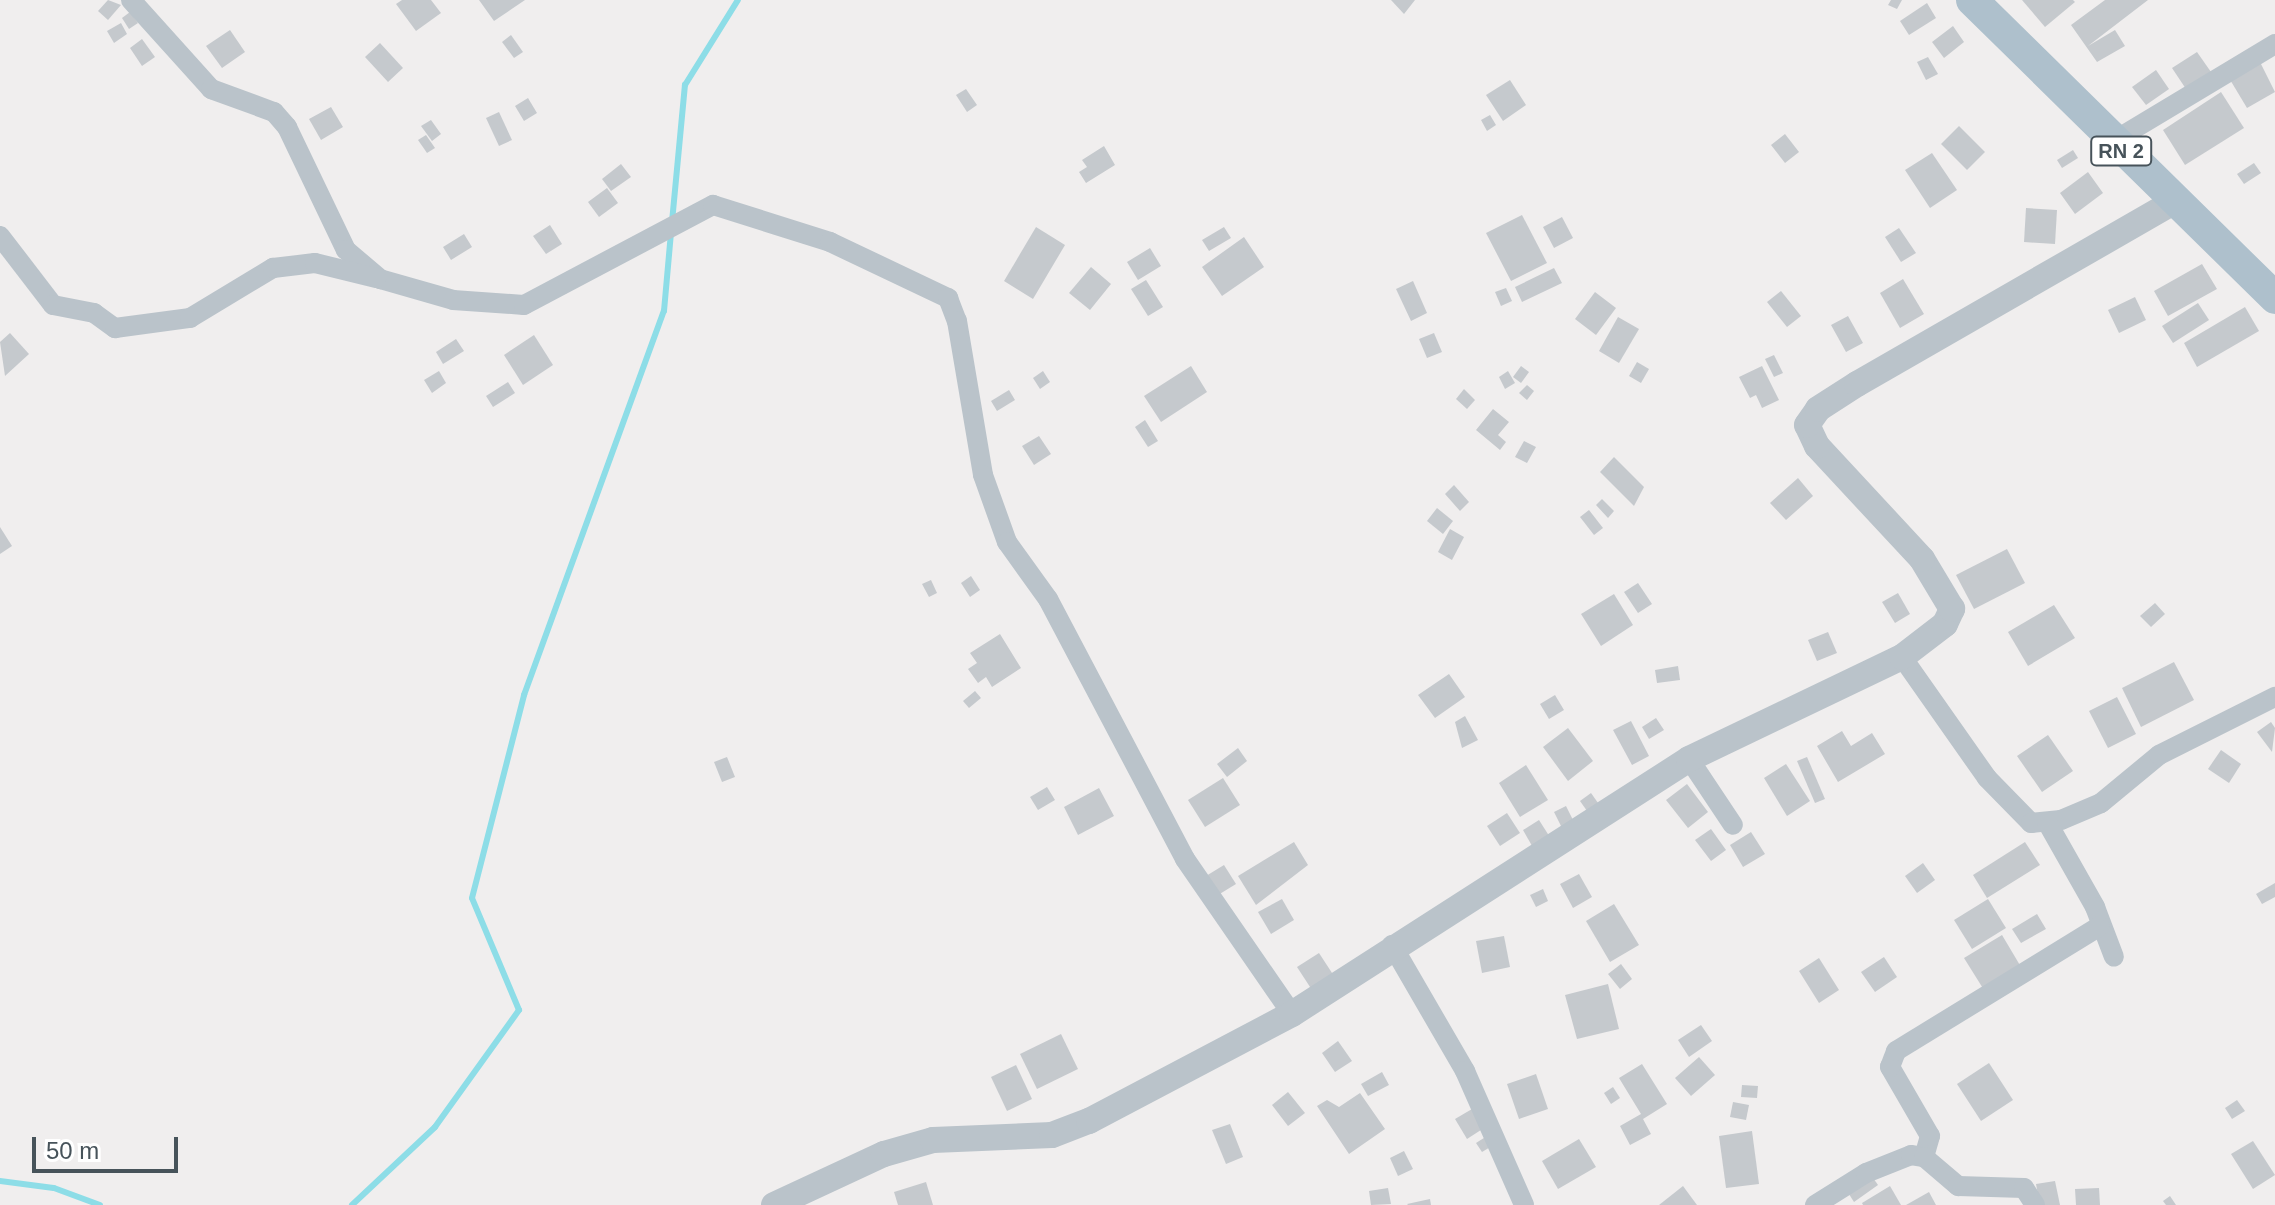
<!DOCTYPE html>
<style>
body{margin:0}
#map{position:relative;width:2275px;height:1205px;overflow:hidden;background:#f0eeee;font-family:Helvetica,sans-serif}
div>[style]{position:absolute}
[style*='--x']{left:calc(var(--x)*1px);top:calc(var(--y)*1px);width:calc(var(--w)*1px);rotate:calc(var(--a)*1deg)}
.stream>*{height:6px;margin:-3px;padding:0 3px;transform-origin:3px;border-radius:3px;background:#8ddde7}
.building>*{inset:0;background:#c5c9cd}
.minor>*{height:20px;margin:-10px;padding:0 10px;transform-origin:10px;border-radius:10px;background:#bac3ca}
.tertiary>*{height:26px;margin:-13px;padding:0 13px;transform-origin:13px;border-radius:13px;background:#bac3ca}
.primary>*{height:32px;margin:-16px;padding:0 16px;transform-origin:16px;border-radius:16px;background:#aec0cc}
span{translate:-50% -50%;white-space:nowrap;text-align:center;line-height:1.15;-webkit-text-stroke:8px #fff;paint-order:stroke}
.shield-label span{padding:2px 6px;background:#fff;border:2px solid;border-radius:6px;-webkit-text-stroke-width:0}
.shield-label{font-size:20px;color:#47535a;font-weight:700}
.scale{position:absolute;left:32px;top:1137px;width:146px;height:36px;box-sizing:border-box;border:4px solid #47535a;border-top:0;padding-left:10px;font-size:24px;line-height:28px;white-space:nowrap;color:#47535a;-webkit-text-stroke:6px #fff;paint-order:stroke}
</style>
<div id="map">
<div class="stream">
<div style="--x:672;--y:222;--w:138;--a:-84.6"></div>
<div style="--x:685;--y:85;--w:100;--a:-58.1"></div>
<div style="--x:0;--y:1181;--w:54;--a:7.4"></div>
<div style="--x:54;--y:1188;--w:49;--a:20.3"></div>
<div style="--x:352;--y:1205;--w:114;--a:-43.2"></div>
<div style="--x:435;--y:1127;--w:144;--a:-54.3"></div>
<div style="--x:519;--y:1010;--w:121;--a:-112.8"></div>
<div style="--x:472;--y:898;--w:210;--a:-75.6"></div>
<div style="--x:524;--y:695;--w:409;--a:-70"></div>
<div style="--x:664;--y:311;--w:78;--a:-84.9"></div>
</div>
<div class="building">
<div style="clip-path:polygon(108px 0,121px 5px,108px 20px,98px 11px)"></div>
<div style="clip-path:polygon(402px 0,431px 0,441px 13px,416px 31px,396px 4px)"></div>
<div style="clip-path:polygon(479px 0,525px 0,494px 21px)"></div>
<div style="clip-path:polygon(1391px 0,1415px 0,1404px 14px)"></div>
<div style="clip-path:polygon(1891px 0,1902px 0,1897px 9px,1888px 5px)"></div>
<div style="clip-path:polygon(2022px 0,2073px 0,2075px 2px,2045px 27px)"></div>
<div style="clip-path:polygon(2105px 0,2148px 0,2088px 46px,2115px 30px,2125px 46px,2097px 62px,2071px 25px)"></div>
<div style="clip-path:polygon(1927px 3px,1936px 18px,1909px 35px,1900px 21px)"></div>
<div style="clip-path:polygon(130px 12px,138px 23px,129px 29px,122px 18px)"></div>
<div style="clip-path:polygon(121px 23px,127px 34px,114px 43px,107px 31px)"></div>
<div style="clip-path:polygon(1953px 26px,1964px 42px,1944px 58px,1932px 42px)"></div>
<div style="clip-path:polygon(230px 30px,245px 52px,222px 68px,206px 46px)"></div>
<div style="clip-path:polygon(511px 35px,523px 52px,514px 58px,502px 42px)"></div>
<div style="clip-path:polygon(142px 39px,155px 57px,142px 66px,130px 48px)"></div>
<div style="clip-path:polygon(380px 43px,403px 68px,388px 82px,365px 57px)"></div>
<div style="clip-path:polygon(2197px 52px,2211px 72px,2186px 89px,2172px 68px)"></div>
<div style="clip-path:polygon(1928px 57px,1938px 74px,1926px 80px,1917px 62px)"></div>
<div style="clip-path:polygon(2259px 60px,2275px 92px,2247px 108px,2229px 78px)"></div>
<div style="clip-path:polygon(2156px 70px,2169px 89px,2146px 105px,2132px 87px)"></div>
<div style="clip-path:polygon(1510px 80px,1526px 105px,1503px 121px,1486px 95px)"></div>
<div style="clip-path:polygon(966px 89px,977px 105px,967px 112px,956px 95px)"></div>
<div style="clip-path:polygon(2221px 92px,2244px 128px,2185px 165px,2163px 130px)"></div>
<div style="clip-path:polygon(528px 98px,537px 113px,524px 121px,515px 106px)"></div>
<div style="clip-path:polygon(331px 107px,343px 127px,321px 140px,309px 119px)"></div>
<div style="clip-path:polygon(499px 112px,512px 140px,499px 146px,486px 118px)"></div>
<div style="clip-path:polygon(1490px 115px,1496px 125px,1487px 131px,1481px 120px)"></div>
<div style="clip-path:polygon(431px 120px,441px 134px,432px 141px,421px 126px)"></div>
<div style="clip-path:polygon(1959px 126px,1985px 152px,1967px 170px,1941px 144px)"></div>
<div style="clip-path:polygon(1785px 134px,1799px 152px,1785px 163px,1771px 145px)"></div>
<div style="clip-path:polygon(426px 135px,435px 148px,427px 153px,418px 140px)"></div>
<div style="clip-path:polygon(1104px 146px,1115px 165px,1086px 183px,1079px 172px,1087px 167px,1082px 160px)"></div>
<div style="clip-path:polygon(2073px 150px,2078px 158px,2062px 168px,2057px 160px)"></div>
<div style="clip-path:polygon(1932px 153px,1957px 190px,1930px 208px,1905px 170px)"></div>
<div style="clip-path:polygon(2254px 163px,2261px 173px,2244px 184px,2237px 174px)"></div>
<div style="clip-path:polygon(621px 164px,631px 177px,611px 191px,602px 179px)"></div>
<div style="clip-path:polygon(2088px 172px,2103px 193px,2075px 214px,2060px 193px)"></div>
<div style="clip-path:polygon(607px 188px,618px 203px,599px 217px,588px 202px)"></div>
<div style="clip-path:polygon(2026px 208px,2057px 210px,2055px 244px,2024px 242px)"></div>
<div style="clip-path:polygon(1522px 215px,1547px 263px,1511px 281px,1486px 233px)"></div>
<div style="clip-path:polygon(1562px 217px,1573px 238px,1554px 248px,1543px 227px)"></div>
<div style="clip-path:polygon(550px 225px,562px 244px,546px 254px,533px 236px)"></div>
<div style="clip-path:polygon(1036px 227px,1065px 245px,1033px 299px,1004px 281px)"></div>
<div style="clip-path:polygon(1224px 227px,1231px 238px,1209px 251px,1202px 240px)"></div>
<div style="clip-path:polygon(1899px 228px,1916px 253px,1901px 262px,1885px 237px)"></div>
<div style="clip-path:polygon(464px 234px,472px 247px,451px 260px,443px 247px)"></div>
<div style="clip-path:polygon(1244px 237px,1264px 267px,1222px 296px,1202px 267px)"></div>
<div style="clip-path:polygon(1150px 248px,1161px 266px,1138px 280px,1127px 262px)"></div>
<div style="clip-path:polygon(2202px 264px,2217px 289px,2168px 316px,2154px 291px)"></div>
<div style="clip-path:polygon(1091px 267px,1111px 284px,1090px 310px,1069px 293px)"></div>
<div style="clip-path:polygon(1554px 268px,1562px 283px,1522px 302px,1515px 287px)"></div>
<div style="clip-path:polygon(1903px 279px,1924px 314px,1900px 328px,1880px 293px)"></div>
<div style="clip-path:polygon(1146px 280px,1163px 307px,1148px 316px,1131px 289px)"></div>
<div style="clip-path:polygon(1413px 281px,1427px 313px,1411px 321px,1396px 289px)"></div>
<div style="clip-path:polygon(1506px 288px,1512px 301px,1501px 306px,1495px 292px)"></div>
<div style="clip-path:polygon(1781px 291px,1801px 316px,1787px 327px,1767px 302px)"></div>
<div style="clip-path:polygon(1595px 292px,1616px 308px,1596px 335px,1575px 319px)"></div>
<div style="clip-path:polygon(2135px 297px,2146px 320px,2119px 333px,2108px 310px)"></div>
<div style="clip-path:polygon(2198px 303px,2209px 320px,2173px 343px,2162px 326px)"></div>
<div style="clip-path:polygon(2245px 307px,2259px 331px,2197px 367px,2184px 343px)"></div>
<div style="clip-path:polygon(1848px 316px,1863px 343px,1846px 352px,1831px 325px)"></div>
<div style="clip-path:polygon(1618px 317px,1639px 329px,1619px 363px,1599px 351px)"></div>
<div style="clip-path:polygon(10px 333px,29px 354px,5px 376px,0 342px)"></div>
<div style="clip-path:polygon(1434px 333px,1442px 352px,1427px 358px,1419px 339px)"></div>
<div style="clip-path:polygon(534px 335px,553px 365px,523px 385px,504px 355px)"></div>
<div style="clip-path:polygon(456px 339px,464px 351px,443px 364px,436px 352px)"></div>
<div style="clip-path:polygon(1774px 355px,1783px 373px,1774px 377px,1765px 359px)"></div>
<div style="clip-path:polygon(1637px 362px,1649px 369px,1641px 383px,1629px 376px)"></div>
<div style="clip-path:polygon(1191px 366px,1207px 392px,1161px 422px,1144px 396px)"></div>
<div style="clip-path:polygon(1521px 366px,1529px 372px,1521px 383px,1513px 377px)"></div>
<div style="clip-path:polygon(1762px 366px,1779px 400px,1762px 408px,1756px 395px,1750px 398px,1739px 377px)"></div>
<div style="clip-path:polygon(439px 371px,446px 383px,432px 393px,424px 380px)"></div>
<div style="clip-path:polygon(1043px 371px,1050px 382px,1040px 389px,1033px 378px)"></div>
<div style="clip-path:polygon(1508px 371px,1515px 383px,1505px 389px,1499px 377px)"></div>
<div style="clip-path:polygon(508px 382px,515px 393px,493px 407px,486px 396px)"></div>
<div style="clip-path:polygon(1527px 385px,1534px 391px,1527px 400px,1519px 393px)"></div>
<div style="clip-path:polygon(1464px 389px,1475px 400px,1467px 409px,1456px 399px)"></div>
<div style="clip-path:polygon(1009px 390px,1015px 400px,997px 411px,991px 401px)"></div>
<div style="clip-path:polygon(1493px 409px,1509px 422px,1498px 435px,1506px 442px,1500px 450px,1476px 430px)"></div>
<div style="clip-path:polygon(1145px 420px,1158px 441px,1148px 447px,1135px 427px)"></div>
<div style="clip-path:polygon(1039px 436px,1051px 454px,1034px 465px,1022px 446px)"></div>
<div style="clip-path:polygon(1524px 441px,1536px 447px,1527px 463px,1515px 457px)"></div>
<div style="clip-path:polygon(1614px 457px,1644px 487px,1634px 506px,1600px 472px)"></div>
<div style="clip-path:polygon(1798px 478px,1813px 496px,1786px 520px,1770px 503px)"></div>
<div style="clip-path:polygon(1454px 485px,1469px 502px,1460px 511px,1445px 494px)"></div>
<div style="clip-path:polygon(1602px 499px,1614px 511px,1608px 518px,1596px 505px)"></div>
<div style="clip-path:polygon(1437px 508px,1453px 521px,1443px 534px,1427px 521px)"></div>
<div style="clip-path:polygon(1589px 510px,1603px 528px,1594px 535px,1580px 517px)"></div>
<div style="clip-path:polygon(0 527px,12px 546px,0 554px)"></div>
<div style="clip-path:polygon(1450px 529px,1464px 537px,1452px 560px,1438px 552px)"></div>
<div style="clip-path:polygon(2007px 549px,2025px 583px,1974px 609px,1956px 575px)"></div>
<div style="clip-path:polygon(971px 576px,980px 590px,970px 597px,961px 583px)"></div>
<div style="clip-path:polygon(931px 580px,937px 593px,929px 597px,922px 584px)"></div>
<div style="clip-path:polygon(1638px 583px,1652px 604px,1638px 613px,1624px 592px)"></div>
<div style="clip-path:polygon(1898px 593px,1910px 614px,1895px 623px,1882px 602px)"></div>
<div style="clip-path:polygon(1614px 594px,1633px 625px,1601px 646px,1581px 614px)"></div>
<div style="clip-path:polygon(2155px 603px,2165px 614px,2151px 627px,2140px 616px)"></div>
<div style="clip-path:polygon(2054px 605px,2075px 638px,2028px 666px,2008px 632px)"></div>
<div style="clip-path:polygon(1828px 632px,1837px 653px,1817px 661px,1808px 640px)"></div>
<div style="clip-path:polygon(1000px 634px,1021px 668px,992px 687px,986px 677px,978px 683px,968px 669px,977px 663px,970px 653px)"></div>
<div style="clip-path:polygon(2174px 662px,2194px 700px,2141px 727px,2122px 688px)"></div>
<div style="clip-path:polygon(1678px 666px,1680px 680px,1657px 683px,1655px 670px)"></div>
<div style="clip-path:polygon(1449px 674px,1465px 697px,1435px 718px,1418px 695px)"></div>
<div style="clip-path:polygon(975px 691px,981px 698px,969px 708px,963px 701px)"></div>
<div style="clip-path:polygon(1555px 695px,1564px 710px,1549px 719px,1540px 704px)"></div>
<div style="clip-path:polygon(2117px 697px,2136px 734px,2108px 748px,2089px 711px)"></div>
<div style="clip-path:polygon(1465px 716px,1478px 740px,1462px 748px,1455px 722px)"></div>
<div style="clip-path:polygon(1656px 718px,1664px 730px,1649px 739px,1642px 727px)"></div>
<div style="clip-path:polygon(1631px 721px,1649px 756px,1632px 765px,1613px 730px)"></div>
<div style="clip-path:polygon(2271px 722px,2275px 728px,2272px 752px,2257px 732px)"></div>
<div style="clip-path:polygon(1568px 728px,1593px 761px,1568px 781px,1543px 747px)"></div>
<div style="clip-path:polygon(1842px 731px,1851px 746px,1872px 733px,1885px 754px,1838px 782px,1817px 746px)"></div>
<div style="clip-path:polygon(2048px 735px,2073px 771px,2042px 792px,2017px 756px)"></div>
<div style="clip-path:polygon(1238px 748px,1247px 761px,1227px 777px,1217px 764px)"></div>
<div style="clip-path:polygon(2221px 750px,2241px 764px,2229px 783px,2208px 769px)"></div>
<div style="clip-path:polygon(727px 757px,735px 777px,722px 782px,714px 762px)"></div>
<div style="clip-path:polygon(1807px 757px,1825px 799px,1815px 803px,1797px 761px)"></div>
<div style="clip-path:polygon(1786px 764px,1810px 801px,1787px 816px,1764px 778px)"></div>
<div style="clip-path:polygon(1526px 765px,1548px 800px,1520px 817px,1499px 783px)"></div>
<div style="clip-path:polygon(1223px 778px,1240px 805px,1205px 827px,1188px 800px)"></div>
<div style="clip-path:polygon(1687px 784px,1708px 812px,1688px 828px,1666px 800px)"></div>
<div style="clip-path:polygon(1047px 787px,1055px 800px,1038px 810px,1030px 797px)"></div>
<div style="clip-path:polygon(1099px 788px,1114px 816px,1078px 835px,1064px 807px)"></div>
<div style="clip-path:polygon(1591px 793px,1603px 810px,1592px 818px,1580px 801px)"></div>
<div style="clip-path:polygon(1566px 806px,1577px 828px,1565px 834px,1554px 812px)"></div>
<div style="clip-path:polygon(1507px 813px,1520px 833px,1500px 846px,1487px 826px)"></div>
<div style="clip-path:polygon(1539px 820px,1553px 842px,1536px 853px,1523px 830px)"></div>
<div style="clip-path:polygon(1711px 829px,1726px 850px,1711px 861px,1695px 840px)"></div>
<div style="clip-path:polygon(1751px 832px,1765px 854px,1743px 867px,1730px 845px)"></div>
<div style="clip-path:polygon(1294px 842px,1308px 865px,1256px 905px,1238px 876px)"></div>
<div style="clip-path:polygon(2025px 842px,2040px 865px,1987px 898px,1973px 875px)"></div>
<div style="clip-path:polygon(1923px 863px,1935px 880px,1917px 893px,1905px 876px)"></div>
<div style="clip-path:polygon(1224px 865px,1236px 884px,1218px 895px,1206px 876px)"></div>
<div style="clip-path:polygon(1579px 874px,1592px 897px,1573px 908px,1560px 884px)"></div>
<div style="clip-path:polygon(2275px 883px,2275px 897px,2262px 904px,2256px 894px)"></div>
<div style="clip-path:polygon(1543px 889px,1548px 901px,1536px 907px,1530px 895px)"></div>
<div style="clip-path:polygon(1282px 899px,1294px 920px,1271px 934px,1258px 912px)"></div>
<div style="clip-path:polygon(1988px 899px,2006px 928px,1972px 949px,1954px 920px)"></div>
<div style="clip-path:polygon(1614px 904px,1639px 945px,1610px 962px,1586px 921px)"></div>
<div style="clip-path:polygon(2037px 914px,2046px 929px,2021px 943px,2012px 929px)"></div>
<div style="clip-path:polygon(2002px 935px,2021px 967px,1984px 990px,1964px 958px)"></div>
<div style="clip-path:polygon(1504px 936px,1510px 967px,1482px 973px,1476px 941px)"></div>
<div style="clip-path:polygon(1319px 953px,1334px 976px,1312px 990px,1297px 967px)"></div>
<div style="clip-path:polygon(1884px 957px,1897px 977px,1875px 992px,1861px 972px)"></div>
<div style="clip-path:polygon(1819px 958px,1839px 990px,1819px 1003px,1799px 971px)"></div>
<div style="clip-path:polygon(1621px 964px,1632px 979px,1620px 989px,1608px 974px)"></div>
<div style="clip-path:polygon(1608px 984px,1619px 1029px,1577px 1039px,1565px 995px)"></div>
<div style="clip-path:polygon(1701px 1025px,1712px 1041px,1689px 1057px,1678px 1040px)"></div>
<div style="clip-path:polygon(1061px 1034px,1078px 1069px,1037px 1089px,1020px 1054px)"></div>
<div style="clip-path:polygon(1338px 1041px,1352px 1061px,1335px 1072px,1322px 1053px)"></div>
<div style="clip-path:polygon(1699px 1057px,1715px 1075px,1691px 1096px,1675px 1078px)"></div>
<div style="clip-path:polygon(1989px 1063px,2013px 1100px,1981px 1121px,1957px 1084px)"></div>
<div style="clip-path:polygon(1642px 1064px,1667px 1104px,1643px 1119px,1651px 1134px,1630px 1145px,1620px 1126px,1641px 1114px,1619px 1078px)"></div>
<div style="clip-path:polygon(1016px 1065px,1032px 1099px,1007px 1111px,991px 1077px)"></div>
<div style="clip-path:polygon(1382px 1072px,1389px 1085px,1368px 1096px,1361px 1084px)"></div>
<div style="clip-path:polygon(1536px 1074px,1548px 1109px,1519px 1119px,1507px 1084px)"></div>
<div style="clip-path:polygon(1742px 1085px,1758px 1086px,1757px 1098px,1741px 1097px)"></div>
<div style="clip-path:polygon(1613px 1087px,1620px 1098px,1611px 1104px,1604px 1093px)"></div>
<div style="clip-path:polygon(1288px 1092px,1305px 1113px,1288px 1126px,1272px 1105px)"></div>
<div style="clip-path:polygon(1360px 1093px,1385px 1129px,1349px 1154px,1317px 1106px,1327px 1100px,1339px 1107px)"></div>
<div style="clip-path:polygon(2237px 1100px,2245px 1111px,2232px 1119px,2225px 1108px)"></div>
<div style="clip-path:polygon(1733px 1102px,1749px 1105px,1746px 1120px,1730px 1117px)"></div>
<div style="clip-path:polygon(1472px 1109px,1484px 1128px,1467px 1139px,1455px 1119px)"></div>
<div style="clip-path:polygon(1230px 1124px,1243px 1157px,1226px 1164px,1212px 1130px)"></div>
<div style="clip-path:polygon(1752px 1131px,1759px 1184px,1726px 1188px,1719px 1136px)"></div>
<div style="clip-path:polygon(1487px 1136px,1492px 1146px,1482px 1152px,1476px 1143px)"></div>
<div style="clip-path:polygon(1579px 1139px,1596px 1167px,1558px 1189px,1542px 1161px)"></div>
<div style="clip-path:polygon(2253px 1141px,2275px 1175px,2253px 1189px,2231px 1154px)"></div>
<div style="clip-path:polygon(1404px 1151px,1413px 1169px,1398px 1176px,1390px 1158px)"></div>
<div style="clip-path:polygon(1871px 1175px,1878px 1185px,1854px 1202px,1847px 1191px)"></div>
<div style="clip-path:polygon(2055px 1181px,2060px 1205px,2040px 1205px,2036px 1184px)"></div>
<div style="clip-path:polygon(926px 1182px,933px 1205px,898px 1205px,894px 1192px)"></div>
<div style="clip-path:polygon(1683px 1186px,1697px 1205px,1659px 1205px)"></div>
<div style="clip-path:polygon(1890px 1186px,1901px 1205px,1863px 1205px,1862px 1203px)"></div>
<div style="clip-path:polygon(1388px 1188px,1391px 1204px,1371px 1205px,1369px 1191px)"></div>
<div style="clip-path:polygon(2099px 1188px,2100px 1205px,2076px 1205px,2075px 1189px)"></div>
<div style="clip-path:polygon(1929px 1192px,1936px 1205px,1906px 1205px)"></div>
<div style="clip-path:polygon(2170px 1196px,2176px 1205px,2166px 1205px,2163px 1201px)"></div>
<div style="clip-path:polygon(1430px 1199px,1431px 1205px,1408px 1205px,1407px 1204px)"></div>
</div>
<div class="minor">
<div style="--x:131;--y:0;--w:120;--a:48"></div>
<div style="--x:211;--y:89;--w:67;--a:20.1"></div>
<div style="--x:274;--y:112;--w:20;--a:49"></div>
<div style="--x:287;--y:127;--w:136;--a:64.4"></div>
<div style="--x:346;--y:250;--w:45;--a:40.5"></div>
<div style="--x:380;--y:279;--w:76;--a:16"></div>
<div style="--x:453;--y:300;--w:71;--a:4"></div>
<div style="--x:524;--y:305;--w:214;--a:-27.9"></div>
<div style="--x:713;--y:205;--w:123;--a:17.5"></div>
<div style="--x:830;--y:242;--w:131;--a:25.4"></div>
<div style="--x:948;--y:298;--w:25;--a:69"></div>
<div style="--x:957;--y:321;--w:156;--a:80.4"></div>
<div style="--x:983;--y:475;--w:71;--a:70.3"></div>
<div style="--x:1007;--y:542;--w:70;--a:54.3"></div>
<div style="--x:1048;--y:599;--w:294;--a:62.2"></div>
<div style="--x:1185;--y:859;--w:188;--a:55.4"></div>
<div style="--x:2112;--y:142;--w:190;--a:-31"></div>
<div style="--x:0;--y:236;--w:87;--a:52.5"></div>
<div style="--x:53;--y:305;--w:42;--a:11"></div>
<div style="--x:94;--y:313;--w:26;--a:36"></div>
<div style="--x:115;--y:328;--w:76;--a:-7.6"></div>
<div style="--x:190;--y:318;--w:97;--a:-31.1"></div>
<div style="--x:273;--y:268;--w:42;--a:-6.8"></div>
<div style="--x:315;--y:263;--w:63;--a:13.8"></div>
<div style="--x:1902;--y:657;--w:148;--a:54.9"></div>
<div style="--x:1987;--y:778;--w:63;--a:45.6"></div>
<div style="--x:2031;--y:823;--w:30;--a:-6"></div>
<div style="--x:2061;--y:820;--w:43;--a:-23"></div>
<div style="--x:2101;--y:803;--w:75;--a:-39.6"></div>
<div style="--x:2159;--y:755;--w:130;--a:-26.6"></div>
<div style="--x:1689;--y:759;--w:79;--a:56.3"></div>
<div style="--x:2047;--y:822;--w:98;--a:60.5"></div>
<div style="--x:2095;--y:907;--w:53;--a:69.2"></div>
<div style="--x:1392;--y:945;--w:146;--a:59.9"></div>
<div style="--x:1465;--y:1071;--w:146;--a:66.2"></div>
<div style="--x:1924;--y:1157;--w:22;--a:-74"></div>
<div style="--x:1930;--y:1136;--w:80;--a:-120.1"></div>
<div style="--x:1890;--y:1067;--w:17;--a:-69"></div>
<div style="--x:1896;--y:1051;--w:239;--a:-31.5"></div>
<div style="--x:1815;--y:1205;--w:60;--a:-32.1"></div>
<div style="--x:1866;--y:1173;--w:48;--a:-21.8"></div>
<div style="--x:1911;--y:1155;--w:13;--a:9"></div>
<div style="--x:1924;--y:1157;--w:45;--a:40.5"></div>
<div style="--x:1958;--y:1186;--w:66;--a:1.7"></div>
<div style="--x:2024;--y:1188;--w:20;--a:57"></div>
</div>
<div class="tertiary">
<div style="--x:774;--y:1205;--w:121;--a:-24.9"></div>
<div style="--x:884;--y:1154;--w:51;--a:-15.9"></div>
<div style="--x:933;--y:1140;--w:119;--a:-2.4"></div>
<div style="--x:1052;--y:1135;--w:40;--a:-21"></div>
<div style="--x:1089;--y:1121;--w:229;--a:-27.8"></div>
<div style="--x:1292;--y:1014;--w:472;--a:-32.7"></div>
<div style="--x:1689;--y:759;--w:236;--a:-25.6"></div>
<div style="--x:1902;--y:657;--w:54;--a:-37.5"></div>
<div style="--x:1945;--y:624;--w:17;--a:-65"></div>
<div style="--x:1952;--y:609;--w:58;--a:-121"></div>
<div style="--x:1922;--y:559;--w:154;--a:-132.9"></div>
<div style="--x:1817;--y:446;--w:23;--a:-115"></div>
<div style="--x:1807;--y:425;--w:19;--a:-55"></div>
<div style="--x:1818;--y:409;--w:46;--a:-32.7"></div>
<div style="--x:1857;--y:384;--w:365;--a:-29.9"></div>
</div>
<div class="primary">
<div style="--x:1972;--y:0;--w:425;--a:44.5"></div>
</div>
<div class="shield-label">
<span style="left:2121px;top:151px">RN 2</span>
</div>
<div class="scale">50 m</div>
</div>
